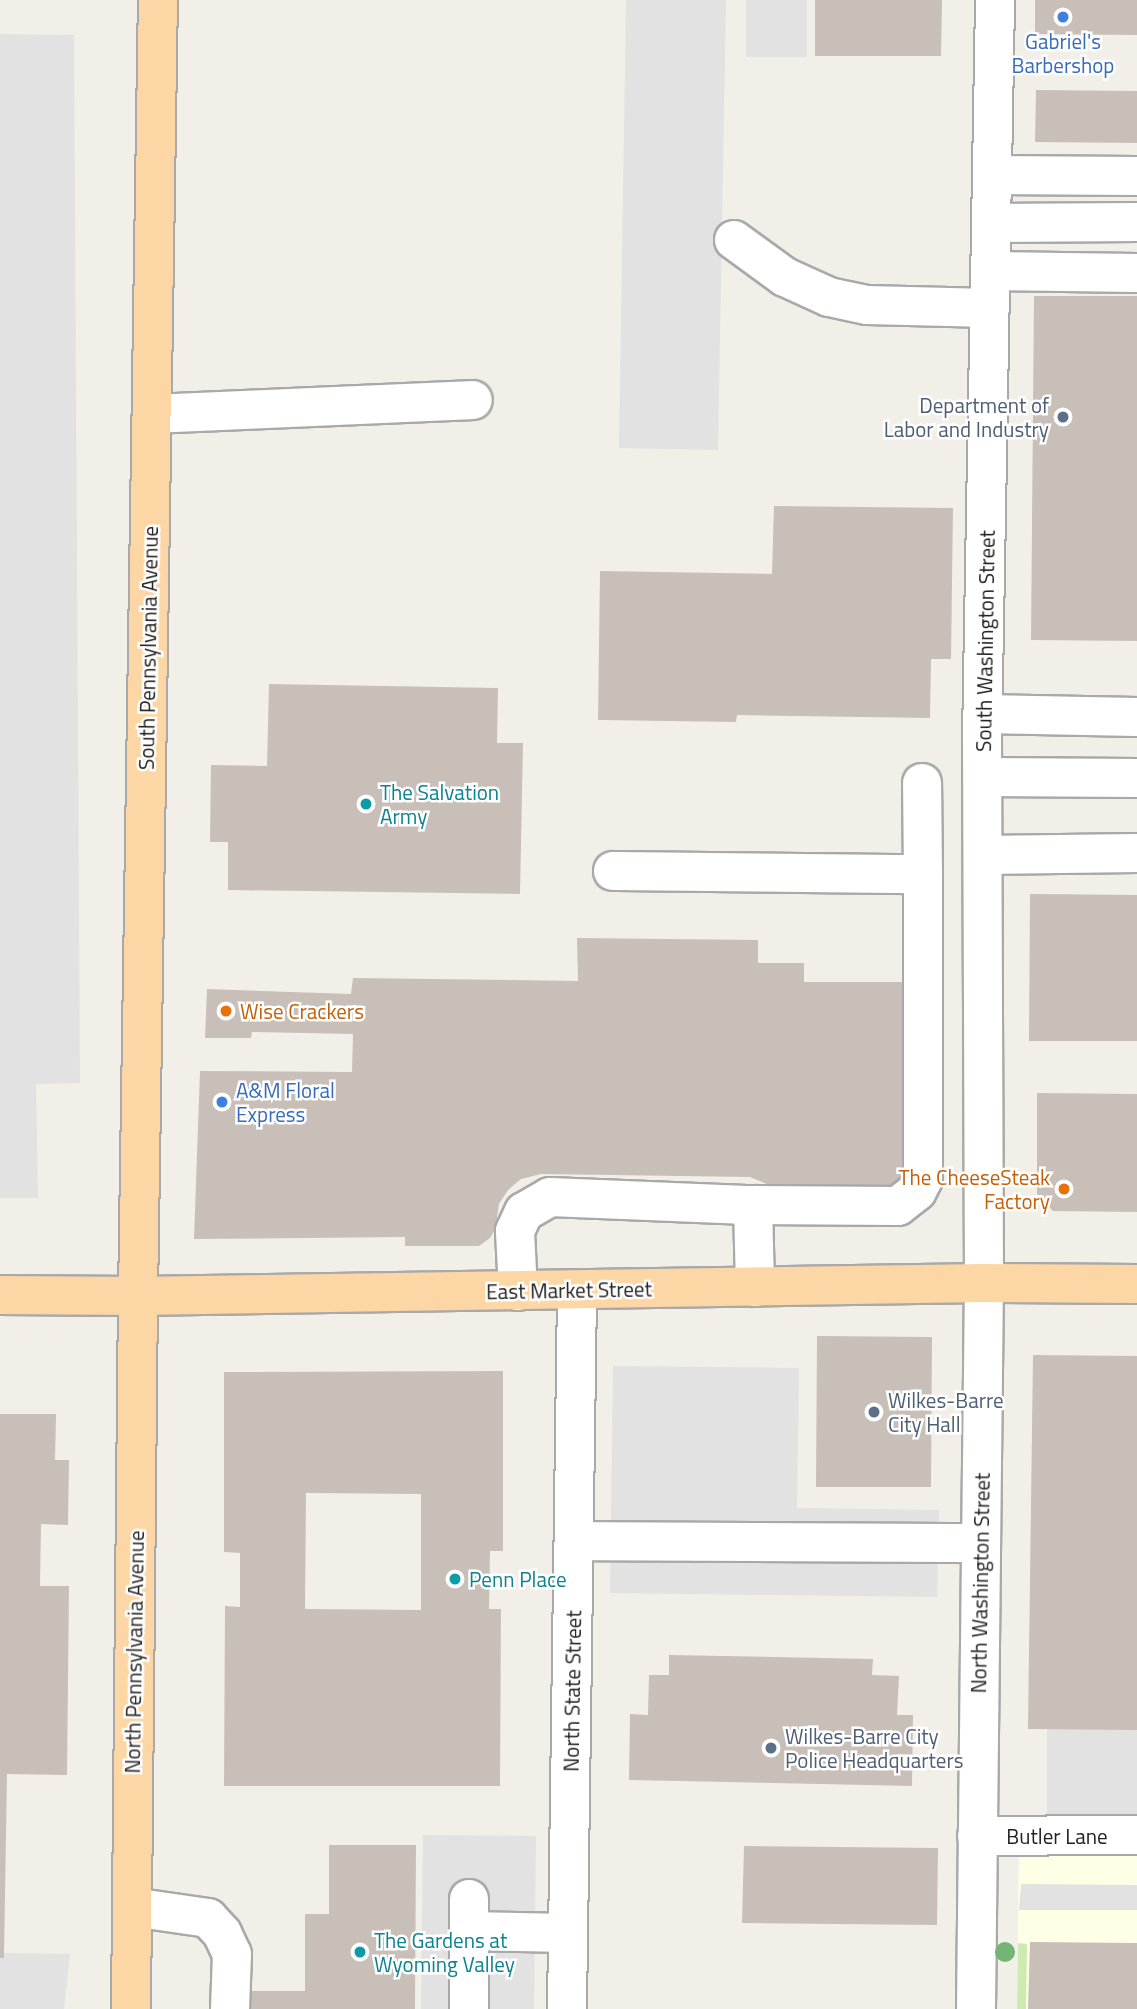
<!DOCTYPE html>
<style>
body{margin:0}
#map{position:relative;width:1137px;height:2009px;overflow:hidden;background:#f2efe9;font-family:"Titillium Web",sans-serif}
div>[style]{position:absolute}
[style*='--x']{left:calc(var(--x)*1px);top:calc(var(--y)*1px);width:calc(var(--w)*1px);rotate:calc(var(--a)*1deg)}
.education>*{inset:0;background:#ffffe5}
.grass>*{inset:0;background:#cdebb0}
.parking>*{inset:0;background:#e2e2e2}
.building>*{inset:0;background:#c7bfb8}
.roads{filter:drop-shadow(2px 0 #a9a9a9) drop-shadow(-2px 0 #a9a9a9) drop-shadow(0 2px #a9a9a9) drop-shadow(0 -2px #a9a9a9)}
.minor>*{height:38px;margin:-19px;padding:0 19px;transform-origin:19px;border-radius:19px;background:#fff}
.major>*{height:38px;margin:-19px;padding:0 19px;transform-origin:19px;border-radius:19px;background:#fcd6a4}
.trees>*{width:20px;height:20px;margin:-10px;border-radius:50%;background:#74b475}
.dots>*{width:19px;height:19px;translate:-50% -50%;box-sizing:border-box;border:4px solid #fff;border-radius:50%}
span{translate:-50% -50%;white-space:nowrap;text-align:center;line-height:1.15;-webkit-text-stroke:5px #fff;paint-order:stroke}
.shop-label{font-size:21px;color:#366cbe}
.left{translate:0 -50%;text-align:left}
.service-label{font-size:21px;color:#4e5e75}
.right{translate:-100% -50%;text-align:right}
.street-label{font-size:21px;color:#222}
.culture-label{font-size:21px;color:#0d838f}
.food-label{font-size:21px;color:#c56008}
</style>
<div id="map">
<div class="education">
<div style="clip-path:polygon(1019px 1843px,1137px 1844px,1137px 2009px,1017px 2009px)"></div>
</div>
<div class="grass">
<div style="clip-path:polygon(1018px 1943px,1027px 1944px,1026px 2009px,1017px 2009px)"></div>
</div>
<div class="parking">
<div style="clip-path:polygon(626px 0,726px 0,718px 450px,619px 448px)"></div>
<div style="clip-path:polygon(746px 0,807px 0,807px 57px,746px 57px)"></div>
<div style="clip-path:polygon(0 34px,74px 35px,80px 1083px,36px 1084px,38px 1198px,0 1198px)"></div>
<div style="clip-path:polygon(613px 1366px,799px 1368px,797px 1508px,939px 1510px,937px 1597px,610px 1593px)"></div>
<div style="clip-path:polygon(1047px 1729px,1137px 1729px,1137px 1823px,1047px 1823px)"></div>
<div style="clip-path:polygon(423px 1835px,536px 1836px,534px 2009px,421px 2009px)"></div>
<div style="clip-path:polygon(1021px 1884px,1137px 1885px,1137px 1910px,1019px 1910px)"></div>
<div style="clip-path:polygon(0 1953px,70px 1954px,64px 2009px,0 2009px)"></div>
</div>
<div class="building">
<div style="clip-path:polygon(815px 0,942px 0,941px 56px,815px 56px)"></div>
<div style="clip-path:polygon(1035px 0,1137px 0,1137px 35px,1035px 34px)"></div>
<div style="clip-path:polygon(1036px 90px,1137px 91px,1137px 143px,1035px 142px)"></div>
<div style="clip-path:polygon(1034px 296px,1137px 296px,1137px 641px,1031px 640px)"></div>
<div style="clip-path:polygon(774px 506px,953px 508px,951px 659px,931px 659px,930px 718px,737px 715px,736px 722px,598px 720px,600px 571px,772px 574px)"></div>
<div style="clip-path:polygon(269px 684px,498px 688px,497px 743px,523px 743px,520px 894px,228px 890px,228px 842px,210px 842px,211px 765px,267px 766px)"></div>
<div style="clip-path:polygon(1030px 894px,1137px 895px,1137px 1041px,1029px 1041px)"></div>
<div style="clip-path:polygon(577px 938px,758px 940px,758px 963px,804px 963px,804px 982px,907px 982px,903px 1193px,791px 1194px,750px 1177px,541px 1174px,521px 1179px,508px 1190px,499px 1204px,495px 1230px,490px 1238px,479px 1246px,405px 1246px,405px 1237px,194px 1239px,200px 1071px,352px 1072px,353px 1034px,252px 1032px,251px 1038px,205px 1038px,207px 989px,351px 994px,353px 978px,578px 981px)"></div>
<div style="clip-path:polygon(1037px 1093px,1137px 1094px,1137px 1212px,1053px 1211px,1037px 1194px)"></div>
<div style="clip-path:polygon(817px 1336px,932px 1337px,931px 1487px,816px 1487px)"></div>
<div style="clip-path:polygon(1033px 1355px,1137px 1356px,1137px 1730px,1028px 1729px)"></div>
<div style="clip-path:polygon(evenodd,503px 1371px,503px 1551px,490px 1551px,489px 1609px,501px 1609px,500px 1786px,224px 1786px,225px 1606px,240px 1607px,240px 1553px,224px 1552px,224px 1372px,503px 1371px,306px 1493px,421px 1494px,421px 1610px,305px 1609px,306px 1493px)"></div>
<div style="clip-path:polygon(0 1414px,56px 1414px,55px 1460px,69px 1460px,68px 1525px,41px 1524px,40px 1586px,69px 1586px,67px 1775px,7px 1774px,4px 1958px,0 1958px)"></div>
<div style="clip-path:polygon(669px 1655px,873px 1659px,872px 1675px,899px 1676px,897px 1715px,913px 1715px,912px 1786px,629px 1780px,630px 1714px,648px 1715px,649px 1675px,669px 1675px)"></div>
<div style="clip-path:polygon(329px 1845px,416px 1845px,415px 2009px,244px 2009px,244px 1991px,305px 1991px,305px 1914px,329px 1914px)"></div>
<div style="clip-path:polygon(744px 1846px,938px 1848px,937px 1925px,742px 1923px)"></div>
<div style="clip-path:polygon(1030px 1942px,1137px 1943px,1137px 2009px,1028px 2009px)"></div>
</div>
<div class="roads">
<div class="minor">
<div style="--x:992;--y:175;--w:145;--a:0.4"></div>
<div style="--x:991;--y:223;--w:146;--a:-0.4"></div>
<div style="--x:734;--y:240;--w:63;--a:36"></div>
<div style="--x:785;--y:277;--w:48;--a:24.4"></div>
<div style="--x:829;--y:297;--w:39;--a:12"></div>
<div style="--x:867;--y:305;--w:123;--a:1.4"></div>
<div style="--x:990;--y:271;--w:147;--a:0.8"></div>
<div style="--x:153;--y:414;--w:320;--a:-2.5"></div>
<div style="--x:983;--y:714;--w:154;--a:1.1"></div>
<div style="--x:983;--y:777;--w:154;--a:0.4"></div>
<div style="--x:983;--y:855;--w:154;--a:-0.7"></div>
<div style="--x:613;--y:871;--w:310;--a:0.6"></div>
<div style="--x:923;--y:874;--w:91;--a:-90.6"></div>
<div style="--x:753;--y:1205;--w:82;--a:88.6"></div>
<div style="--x:518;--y:1291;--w:60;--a:-92.9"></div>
<div style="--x:515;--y:1231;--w:21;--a:-65"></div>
<div style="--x:524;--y:1212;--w:30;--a:-30"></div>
<div style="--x:550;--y:1197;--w:203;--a:2.3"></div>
<div style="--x:753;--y:1205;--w:145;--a:0.4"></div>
<div style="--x:898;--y:1206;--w:24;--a:-38"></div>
<div style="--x:917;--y:1191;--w:13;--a:-63"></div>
<div style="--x:923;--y:1179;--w:305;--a:-90"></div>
<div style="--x:574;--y:1541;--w:407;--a:0.3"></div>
<div style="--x:977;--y:1836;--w:160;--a:-0.4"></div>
<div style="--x:469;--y:1899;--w:110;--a:90"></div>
<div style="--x:132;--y:1907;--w:77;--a:8.2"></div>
<div style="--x:208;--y:1918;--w:21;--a:47"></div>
<div style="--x:222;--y:1933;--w:23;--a:65"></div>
<div style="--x:232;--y:1954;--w:55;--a:92.1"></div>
<div style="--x:469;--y:1931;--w:99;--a:1.2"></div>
<div style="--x:567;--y:2009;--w:719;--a:-89.2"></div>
<div style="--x:976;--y:2009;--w:726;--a:-89.37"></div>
<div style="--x:984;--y:1283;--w:544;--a:-90.21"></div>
<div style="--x:982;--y:739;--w:739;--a:-88.99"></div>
</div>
<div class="major">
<div style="--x:0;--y:1295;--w:138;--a:0.4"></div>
<div style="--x:138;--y:1296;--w:846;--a:-0.88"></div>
<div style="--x:984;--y:1283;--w:153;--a:0.4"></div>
<div style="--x:131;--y:2009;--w:713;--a:-89.44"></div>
<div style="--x:138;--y:1296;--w:1296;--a:-89.12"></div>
</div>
</div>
<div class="trees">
<div style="left:1005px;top:1952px"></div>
</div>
<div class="dots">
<div style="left:1063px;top:17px;background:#3f7fe0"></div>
<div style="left:1063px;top:417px;background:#5c6f8a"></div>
<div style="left:366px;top:804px;background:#0f9aa8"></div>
<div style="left:226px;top:1011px;background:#e8710a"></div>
<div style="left:222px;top:1102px;background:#3f7fe0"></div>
<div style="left:1064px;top:1189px;background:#e8710a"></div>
<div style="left:874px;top:1412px;background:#5c6f8a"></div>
<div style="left:455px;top:1579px;background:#0f9aa8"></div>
<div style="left:771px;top:1748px;background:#5c6f8a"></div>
<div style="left:360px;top:1952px;background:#0f9aa8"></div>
</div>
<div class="shop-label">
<span style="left:1063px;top:53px">Gabriel's<br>Barbershop</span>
<span class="left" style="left:236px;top:1102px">A&amp;M Floral<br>Express</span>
</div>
<div class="service-label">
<span class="right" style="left:1049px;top:417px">Department of<br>Labor and Industry</span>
<span class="left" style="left:888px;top:1412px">Wilkes-Barre<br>City Hall</span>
<span class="left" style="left:785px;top:1748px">Wilkes-Barre City<br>Police Headquarters</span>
</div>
<div class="street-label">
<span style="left:985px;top:641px;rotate:-89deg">South Washington Street</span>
<span style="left:148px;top:648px;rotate:-89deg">South Pennsylvania Avenue</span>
<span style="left:569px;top:1290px;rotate:-1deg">East Market Street</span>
<span style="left:980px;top:1583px;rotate:-89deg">North Washington Street</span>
<span style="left:134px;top:1652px;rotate:-89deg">North Pennsylvania Avenue</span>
<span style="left:572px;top:1691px;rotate:-89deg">North State Street</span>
<span style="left:1057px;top:1836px">Butler Lane</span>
</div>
<div class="culture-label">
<span class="left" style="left:380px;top:804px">The Salvation<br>Army</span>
<span class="left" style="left:469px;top:1579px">Penn Place</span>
<span class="left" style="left:374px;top:1952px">The Gardens at<br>Wyoming Valley</span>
</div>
<div class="food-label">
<span class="left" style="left:240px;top:1011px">Wise Crackers</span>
<span class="right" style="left:1050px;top:1189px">The CheeseSteak<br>Factory</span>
</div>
</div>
